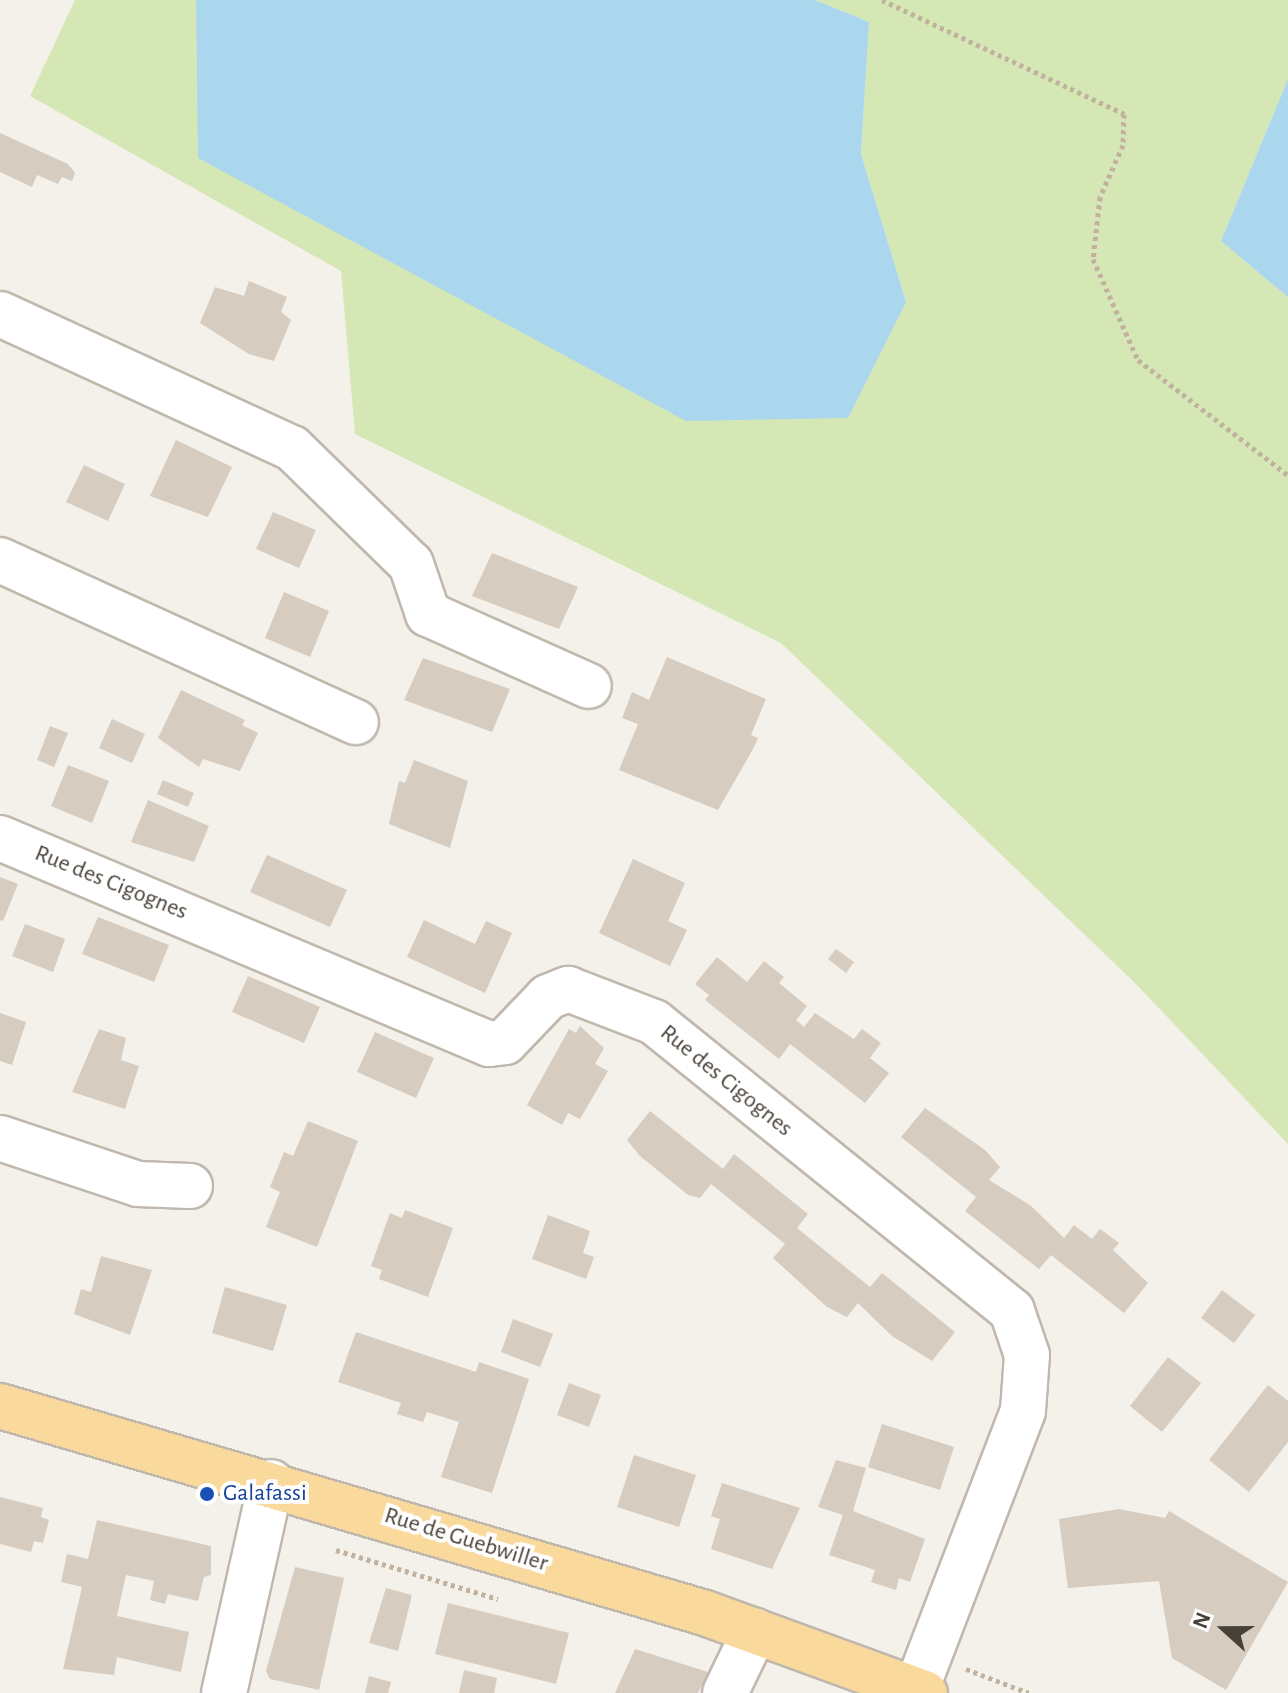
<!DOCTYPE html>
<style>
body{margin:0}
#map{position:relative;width:1288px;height:1693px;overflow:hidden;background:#f4f1ea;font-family:"Alegreya Sans",sans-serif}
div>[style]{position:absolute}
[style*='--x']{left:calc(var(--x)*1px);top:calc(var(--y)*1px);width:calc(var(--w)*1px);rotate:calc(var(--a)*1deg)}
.green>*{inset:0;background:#d4e7b5}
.water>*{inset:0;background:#aad7ee}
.building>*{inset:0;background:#d6ccc0}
.path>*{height:5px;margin-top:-2.5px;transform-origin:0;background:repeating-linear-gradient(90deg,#c1b29f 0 4px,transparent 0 8px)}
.roads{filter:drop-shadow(2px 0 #c0b8ad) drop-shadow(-2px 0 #c0b8ad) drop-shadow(0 2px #c0b8ad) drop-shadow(0 -2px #c0b8ad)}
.minor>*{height:44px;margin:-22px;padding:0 22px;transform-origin:22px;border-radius:22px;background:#fff}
.major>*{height:44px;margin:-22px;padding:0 22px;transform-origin:22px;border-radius:22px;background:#fad99d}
.dots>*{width:22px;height:22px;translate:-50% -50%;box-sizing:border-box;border:4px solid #fff;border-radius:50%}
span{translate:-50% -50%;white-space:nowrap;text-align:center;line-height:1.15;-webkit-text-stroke:8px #fff;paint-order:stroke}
.street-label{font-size:24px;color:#484138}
.transit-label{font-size:24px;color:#164399}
.left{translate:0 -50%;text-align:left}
.north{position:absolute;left:1184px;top:1589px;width:80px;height:80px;-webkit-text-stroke:6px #fff;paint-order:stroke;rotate:291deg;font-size:22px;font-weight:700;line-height:32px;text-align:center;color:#484138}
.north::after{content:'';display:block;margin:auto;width:28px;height:36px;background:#484138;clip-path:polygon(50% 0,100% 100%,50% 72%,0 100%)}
</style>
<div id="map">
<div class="green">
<div style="clip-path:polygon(75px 0,196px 0,199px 158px,906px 302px,861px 154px,869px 22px,815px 0,1288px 0,1288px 79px,1221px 241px,1288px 297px,1288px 1144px,1135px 983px,781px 643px,355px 434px,341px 271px,30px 96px)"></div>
</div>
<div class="water">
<div style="clip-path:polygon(196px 0,815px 0,869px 22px,861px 154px,906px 302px,848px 418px,686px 421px,198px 158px)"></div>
<div style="clip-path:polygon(1288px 79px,1288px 297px,1221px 241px)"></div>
</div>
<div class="building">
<div style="clip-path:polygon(0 133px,68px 164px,75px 173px,72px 181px,62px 177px,58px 184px,37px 175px,32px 187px,0 172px)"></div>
<div style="clip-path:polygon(249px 281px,287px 297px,281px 312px,291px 320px,274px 361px,249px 354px,200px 323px,215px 287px,244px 296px)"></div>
<div style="clip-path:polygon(176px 440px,232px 467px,208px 517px,150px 496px)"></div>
<div style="clip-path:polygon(84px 465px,125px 484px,108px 521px,66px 502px)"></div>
<div style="clip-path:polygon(273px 512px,316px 530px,299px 568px,256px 549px)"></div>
<div style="clip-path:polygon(492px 553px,578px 587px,559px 629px,472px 596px)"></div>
<div style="clip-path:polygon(284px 592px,329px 611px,310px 657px,265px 638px)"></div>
<div style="clip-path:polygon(667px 657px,766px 699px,751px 735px,758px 738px,753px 749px,718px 810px,619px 770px,638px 724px,622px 718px,632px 692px,649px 700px)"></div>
<div style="clip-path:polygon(423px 658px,510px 689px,492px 732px,404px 700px)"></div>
<div style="clip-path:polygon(181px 690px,245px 720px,242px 725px,258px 733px,240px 771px,203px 759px,199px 767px,158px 738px)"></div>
<div style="clip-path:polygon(112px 719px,145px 734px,132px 763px,99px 748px)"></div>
<div style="clip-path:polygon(50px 726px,68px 733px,54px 767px,37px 760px)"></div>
<div style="clip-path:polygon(414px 760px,468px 781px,450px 848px,389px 824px,399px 781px,405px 783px)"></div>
<div style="clip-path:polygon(68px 765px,109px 781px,92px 823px,51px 806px)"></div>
<div style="clip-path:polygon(163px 780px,194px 793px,188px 807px,157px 794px)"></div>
<div style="clip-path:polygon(148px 800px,209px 826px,194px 862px,131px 842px)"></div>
<div style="clip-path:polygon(267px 855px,347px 890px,330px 927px,250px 892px)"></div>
<div style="clip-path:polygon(633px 859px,685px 883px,668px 921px,687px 930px,670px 966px,599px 933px)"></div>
<div style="clip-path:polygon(0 877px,18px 884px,3px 921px,0 920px)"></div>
<div style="clip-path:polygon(98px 917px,169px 945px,154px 982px,82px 954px)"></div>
<div style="clip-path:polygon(424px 920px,475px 944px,486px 921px,512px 933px,485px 993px,407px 957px)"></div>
<div style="clip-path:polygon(25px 924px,65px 939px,53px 972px,12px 956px)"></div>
<div style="clip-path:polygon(836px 949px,854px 962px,846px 973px,828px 959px)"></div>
<div style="clip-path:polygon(717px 957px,747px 982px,764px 961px,784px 977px,779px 983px,807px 1006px,796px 1020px,804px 1027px,815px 1013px,854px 1039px,862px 1029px,881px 1043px,870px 1058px,889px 1073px,865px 1103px,790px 1044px,779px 1059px,705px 1000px,709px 995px,695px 984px)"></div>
<div style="clip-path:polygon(248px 976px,320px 1007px,304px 1043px,232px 1012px)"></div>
<div style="clip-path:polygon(0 1013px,26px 1022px,12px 1065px,0 1061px)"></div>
<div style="clip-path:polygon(580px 1026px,604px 1048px,595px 1064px,608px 1071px,580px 1119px,568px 1113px,562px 1125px,527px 1105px,569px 1029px,576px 1033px)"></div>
<div style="clip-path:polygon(99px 1029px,126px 1038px,121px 1060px,139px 1066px,125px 1109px,72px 1092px)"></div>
<div style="clip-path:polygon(375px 1032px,434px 1058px,416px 1098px,357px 1072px)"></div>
<div style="clip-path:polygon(925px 1108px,985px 1150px,1000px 1167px,989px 1180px,1030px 1205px,1064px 1238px,1074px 1225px,1092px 1239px,1100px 1229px,1119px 1243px,1113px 1250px,1148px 1283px,1124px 1313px,1051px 1255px,1039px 1269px,965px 1211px,976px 1197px,901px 1137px)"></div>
<div style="clip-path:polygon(650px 1111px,723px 1169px,734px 1154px,808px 1214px,797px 1228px,870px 1287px,882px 1273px,955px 1332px,932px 1361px,892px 1336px,858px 1303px,847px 1317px,827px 1307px,773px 1258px,785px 1244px,711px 1184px,700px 1198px,688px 1195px,640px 1156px,627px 1140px)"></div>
<div style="clip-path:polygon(308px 1121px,358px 1141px,317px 1247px,266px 1227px,280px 1192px,270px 1187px,284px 1152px,293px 1156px)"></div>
<div style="clip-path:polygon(405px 1210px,453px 1228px,428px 1297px,379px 1279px,382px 1270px,371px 1266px,390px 1213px,402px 1218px)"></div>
<div style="clip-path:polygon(548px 1215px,590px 1231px,583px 1253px,594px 1257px,586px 1279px,532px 1259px)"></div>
<div style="clip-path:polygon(101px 1256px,152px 1270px,130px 1335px,74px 1314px,81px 1289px,91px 1292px)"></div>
<div style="clip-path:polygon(225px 1287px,287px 1305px,273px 1351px,212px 1333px)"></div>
<div style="clip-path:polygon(1222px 1290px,1255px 1315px,1234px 1343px,1201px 1318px)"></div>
<div style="clip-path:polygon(513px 1319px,553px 1334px,540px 1367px,501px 1352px)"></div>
<div style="clip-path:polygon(356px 1332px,476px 1372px,479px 1362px,529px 1379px,492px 1493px,441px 1477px,459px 1422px,427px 1412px,423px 1422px,397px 1414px,401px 1403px,338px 1382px)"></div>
<div style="clip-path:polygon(1168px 1357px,1201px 1383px,1162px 1432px,1130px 1406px)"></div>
<div style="clip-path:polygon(569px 1383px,601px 1395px,589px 1427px,557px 1415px)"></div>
<div style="clip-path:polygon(1268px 1385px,1288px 1401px,1288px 1442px,1249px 1492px,1209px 1460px)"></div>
<div style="clip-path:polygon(882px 1424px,954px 1447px,940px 1490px,868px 1467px)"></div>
<div style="clip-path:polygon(634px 1455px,696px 1475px,679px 1527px,617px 1507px)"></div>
<div style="clip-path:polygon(836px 1460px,866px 1468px,853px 1511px,925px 1539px,910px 1582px,899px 1578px,896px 1590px,871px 1582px,875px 1570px,829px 1555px,843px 1515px,818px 1507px)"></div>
<div style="clip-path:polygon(722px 1483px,800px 1508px,772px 1569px,711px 1549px,720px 1519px,711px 1516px)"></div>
<div style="clip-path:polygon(0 1497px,43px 1508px,41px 1517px,49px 1520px,43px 1543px,34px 1541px,31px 1552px,0 1544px)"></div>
<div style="clip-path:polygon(1119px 1509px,1165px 1518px,1169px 1511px,1288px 1582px,1226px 1690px,1172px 1658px,1159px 1581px,1068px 1588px,1059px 1519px)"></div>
<div style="clip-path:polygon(97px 1520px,211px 1546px,211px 1575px,204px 1577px,198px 1601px,168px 1594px,165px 1604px,150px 1600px,154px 1581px,126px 1575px,117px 1616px,189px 1632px,181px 1672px,117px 1657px,114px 1675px,63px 1669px,82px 1587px,61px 1582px,67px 1554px,88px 1559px)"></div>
<div style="clip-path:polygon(295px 1567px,344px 1578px,319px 1690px,270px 1679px,266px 1671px)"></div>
<div style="clip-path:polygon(386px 1588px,412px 1595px,398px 1651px,369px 1643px)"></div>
<div style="clip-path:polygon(448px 1603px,569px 1633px,556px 1684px,435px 1654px)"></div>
<div style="clip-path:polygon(635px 1649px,708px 1672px,698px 1693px,615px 1693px)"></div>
<div style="clip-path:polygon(464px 1670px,497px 1678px,494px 1693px,459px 1693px)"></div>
<div style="clip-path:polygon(369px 1676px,391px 1682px,388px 1693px,365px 1693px)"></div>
</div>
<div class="path">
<div style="--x:882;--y:0;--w:268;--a:25.2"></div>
<div style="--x:1124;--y:114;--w:31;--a:92"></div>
<div style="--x:1123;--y:145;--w:57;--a:113.9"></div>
<div style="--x:1100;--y:197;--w:62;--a:96.4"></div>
<div style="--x:1093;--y:259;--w:111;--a:66"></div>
<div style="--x:1138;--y:360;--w:189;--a:37.5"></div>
<div style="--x:336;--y:1550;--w:169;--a:16.8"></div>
<div style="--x:966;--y:1669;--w:67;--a:20.9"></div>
</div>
<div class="roads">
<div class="minor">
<div style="--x:0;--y:314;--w:321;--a:24.7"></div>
<div style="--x:292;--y:448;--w:166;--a:44.3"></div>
<div style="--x:411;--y:564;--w:53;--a:71.2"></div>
<div style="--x:428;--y:614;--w:176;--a:24.1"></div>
<div style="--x:0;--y:560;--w:391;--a:24.5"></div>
<div style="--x:0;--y:838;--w:531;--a:22.84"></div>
<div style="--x:489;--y:1044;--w:16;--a:-7"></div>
<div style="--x:505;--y:1042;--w:62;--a:-46.3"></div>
<div style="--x:548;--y:997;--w:22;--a:-22"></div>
<div style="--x:568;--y:989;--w:92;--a:21"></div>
<div style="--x:654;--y:1022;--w:460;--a:38.9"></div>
<div style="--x:1012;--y:1311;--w:46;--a:71.2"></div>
<div style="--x:1027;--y:1355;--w:56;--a:94.1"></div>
<div style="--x:1023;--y:1411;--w:299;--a:111"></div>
<div style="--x:0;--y:1138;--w:145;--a:18.4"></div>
<div style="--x:138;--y:1184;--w:52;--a:2.2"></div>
<div style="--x:224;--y:1693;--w:216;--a:-77.4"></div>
<div style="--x:725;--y:1693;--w:69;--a:-64.2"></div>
</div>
<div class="major">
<div style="--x:0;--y:1406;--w:735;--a:16.36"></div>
<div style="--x:705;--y:1613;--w:234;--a:20"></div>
</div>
</div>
<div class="dots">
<div style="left:207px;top:1494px;background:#1a4fb4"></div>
</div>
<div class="street-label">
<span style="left:111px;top:883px;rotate:22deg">Rue des Cigognes</span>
<span style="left:726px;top:1081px;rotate:39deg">Rue des Cigognes</span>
<span style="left:466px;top:1540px;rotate:17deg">Rue de Guebwiller</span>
</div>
<div class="transit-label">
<span class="left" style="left:223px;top:1494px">Galafassi</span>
</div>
<div class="north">N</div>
</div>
